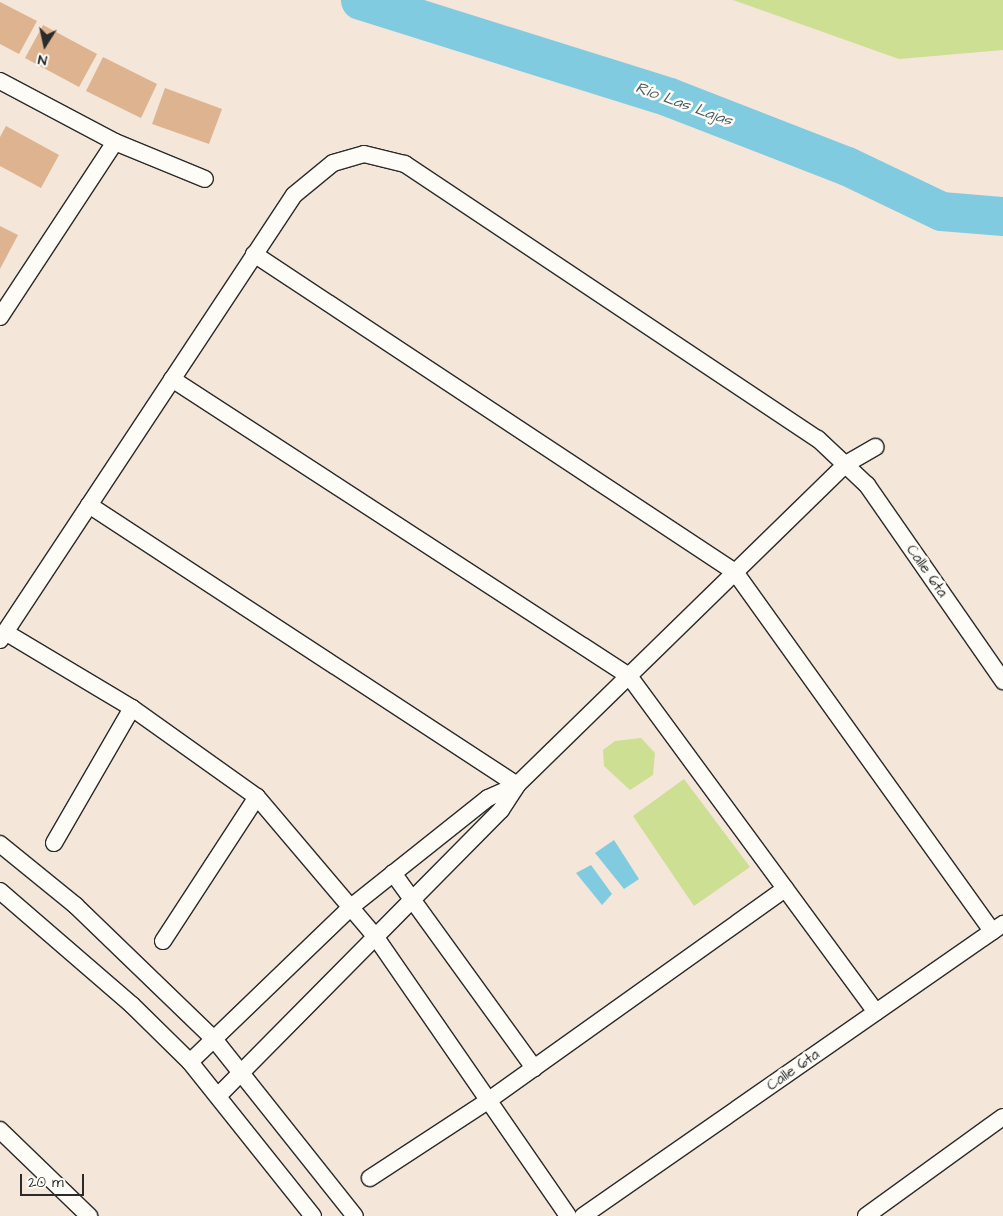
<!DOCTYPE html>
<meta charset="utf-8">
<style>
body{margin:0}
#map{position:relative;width:1003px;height:1216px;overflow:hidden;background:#f4e6d8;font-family:"Architects Daughter",sans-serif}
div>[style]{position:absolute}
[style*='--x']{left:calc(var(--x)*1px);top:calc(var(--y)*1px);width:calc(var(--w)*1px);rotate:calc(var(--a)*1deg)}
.green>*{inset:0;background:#ccdf93}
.water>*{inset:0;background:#81cbe1}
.river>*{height:39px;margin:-19.5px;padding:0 19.5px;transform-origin:19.5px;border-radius:19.5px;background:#81cbe1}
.building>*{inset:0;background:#deb38f}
.roads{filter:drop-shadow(1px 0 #2b2b2b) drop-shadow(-1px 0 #2b2b2b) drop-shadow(0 1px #2b2b2b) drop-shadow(0 -1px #2b2b2b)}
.street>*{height:16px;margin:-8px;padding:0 8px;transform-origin:8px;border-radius:8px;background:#fdfcf7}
span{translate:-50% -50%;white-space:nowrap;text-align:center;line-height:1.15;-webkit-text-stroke:5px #fdfcf7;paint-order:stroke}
.street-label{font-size:15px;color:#2b2b2b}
.water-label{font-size:16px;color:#455b62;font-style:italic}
.north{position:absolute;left:20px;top:20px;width:50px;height:50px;-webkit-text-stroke:4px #fdfcf7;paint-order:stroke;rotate:190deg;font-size:14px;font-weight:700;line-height:20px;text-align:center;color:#2b2b2b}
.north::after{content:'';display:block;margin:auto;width:18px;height:22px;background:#2b2b2b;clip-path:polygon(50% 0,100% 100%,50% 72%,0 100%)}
.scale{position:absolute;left:20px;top:1174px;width:64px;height:22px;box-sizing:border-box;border:2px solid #2b2b2b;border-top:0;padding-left:6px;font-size:15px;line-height:18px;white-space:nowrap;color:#2b2b2b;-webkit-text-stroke:4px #fdfcf7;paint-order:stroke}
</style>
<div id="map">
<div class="green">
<div style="clip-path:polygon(733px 0,1003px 0,1003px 50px,899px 59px)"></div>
<div style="clip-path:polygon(641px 738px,655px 753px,653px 775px,630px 790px,604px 766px,603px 750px,615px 741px)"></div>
<div style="clip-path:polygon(684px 779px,750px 867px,694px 906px,633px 816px)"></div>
</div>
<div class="water">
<div style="clip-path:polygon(614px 840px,639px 879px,624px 889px,595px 853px)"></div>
<div style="clip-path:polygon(591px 865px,612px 894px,602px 905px,576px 873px)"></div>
</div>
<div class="river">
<div style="--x:360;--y:0;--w:324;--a:17.4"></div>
<div style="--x:669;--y:97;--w:191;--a:21.2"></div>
<div style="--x:847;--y:166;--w:104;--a:25.6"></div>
<div style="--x:941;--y:211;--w:62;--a:4.6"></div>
</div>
<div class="building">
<div style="clip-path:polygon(0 2px,37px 21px,19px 54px,0 44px)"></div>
<div style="clip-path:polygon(43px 25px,97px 54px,79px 87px,25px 58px)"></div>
<div style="clip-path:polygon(103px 57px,157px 84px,141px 118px,86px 91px)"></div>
<div style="clip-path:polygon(165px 88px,222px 109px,209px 144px,152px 124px)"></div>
<div style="clip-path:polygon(6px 126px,59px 155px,41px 188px,0 166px,0 137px)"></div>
<div style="clip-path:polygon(0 226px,18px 235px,0 269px)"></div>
</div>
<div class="roads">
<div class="street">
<div style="--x:0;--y:81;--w:130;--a:27.9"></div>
<div style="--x:115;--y:142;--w:97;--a:22.3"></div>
<div style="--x:254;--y:254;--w:577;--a:33.47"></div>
<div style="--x:735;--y:572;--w:442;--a:54.4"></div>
<div style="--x:0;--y:317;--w:209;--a:-56.7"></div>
<div style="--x:172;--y:379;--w:545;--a:33.02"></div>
<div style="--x:629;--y:676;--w:417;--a:53.7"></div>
<div style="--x:89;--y:505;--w:511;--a:33.19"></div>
<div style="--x:5;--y:632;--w:148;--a:30.9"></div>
<div style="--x:132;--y:708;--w:153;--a:35.5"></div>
<div style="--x:257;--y:797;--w:182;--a:49.7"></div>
<div style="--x:375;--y:936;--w:340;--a:55.4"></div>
<div style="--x:0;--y:640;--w:533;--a:-56.55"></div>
<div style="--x:294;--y:195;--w:50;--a:-39.4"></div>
<div style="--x:333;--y:163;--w:32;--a:-16"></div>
<div style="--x:364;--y:154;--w:42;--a:13.7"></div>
<div style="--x:405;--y:164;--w:496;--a:33.7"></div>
<div style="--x:818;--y:439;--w:67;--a:43.2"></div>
<div style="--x:867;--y:485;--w:239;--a:55.2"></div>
<div style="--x:54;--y:843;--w:156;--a:-60"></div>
<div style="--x:0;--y:844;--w:97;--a:39.1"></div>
<div style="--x:75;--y:905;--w:193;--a:44"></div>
<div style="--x:214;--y:1039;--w:226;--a:51.5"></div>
<div style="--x:393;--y:873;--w:241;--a:54.1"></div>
<div style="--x:0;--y:891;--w:174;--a:40.8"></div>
<div style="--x:132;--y:1005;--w:81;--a:44.5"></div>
<div style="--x:190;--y:1062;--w:197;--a:51.4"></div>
<div style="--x:163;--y:941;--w:172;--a:-56.9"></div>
<div style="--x:190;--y:1062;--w:223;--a:-43.9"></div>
<div style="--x:351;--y:907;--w:175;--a:-38.5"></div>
<div style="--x:488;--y:798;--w:32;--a:-24"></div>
<div style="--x:219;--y:1095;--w:401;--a:-45.3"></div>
<div style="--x:501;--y:810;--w:30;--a:-57"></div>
<div style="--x:517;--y:785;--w:460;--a:-44.3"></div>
<div style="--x:846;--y:464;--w:34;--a:-30"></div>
<div style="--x:0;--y:1130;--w:124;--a:44"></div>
<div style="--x:370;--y:1178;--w:142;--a:-33.2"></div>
<div style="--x:489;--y:1100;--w:364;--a:-35.5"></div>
<div style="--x:583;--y:1216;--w:512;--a:-34.81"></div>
<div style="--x:866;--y:1216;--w:169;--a:-35.9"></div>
</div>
</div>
<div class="street-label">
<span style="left:927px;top:571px;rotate:55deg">Calle 6ta</span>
<span style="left:793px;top:1070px;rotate:-35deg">Calle 6ta</span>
</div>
<div class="water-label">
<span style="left:684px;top:104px;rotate:20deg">Río Las Lajas</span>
</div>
<div class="north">N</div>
<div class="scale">20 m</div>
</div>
